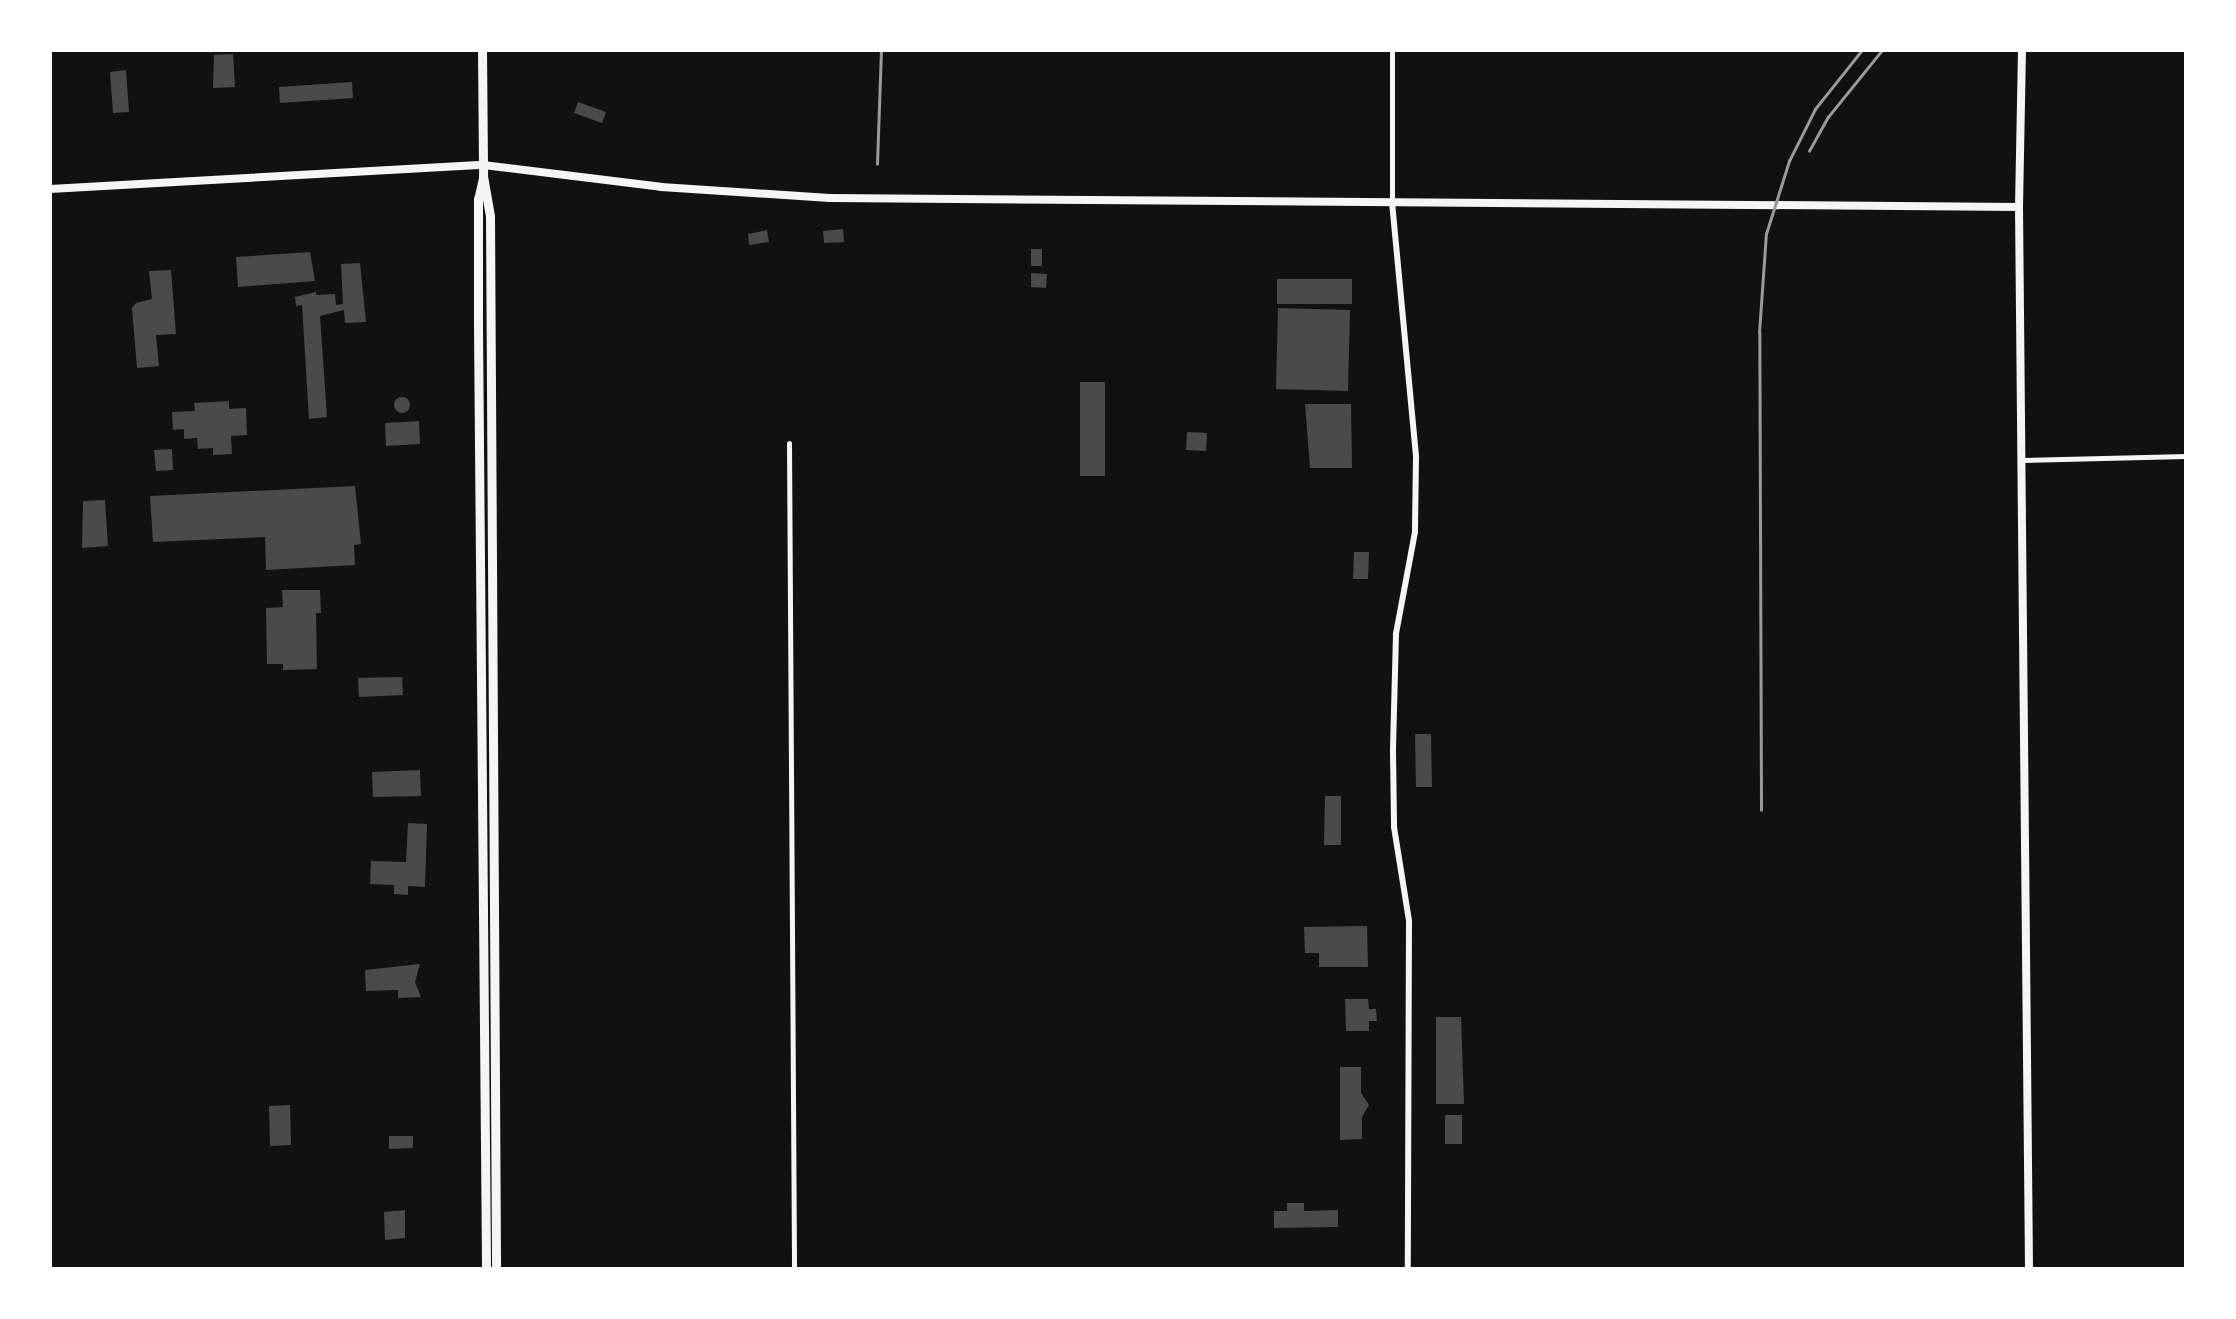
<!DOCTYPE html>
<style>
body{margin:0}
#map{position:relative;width:2236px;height:1319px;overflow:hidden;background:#111;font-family:Rubik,sans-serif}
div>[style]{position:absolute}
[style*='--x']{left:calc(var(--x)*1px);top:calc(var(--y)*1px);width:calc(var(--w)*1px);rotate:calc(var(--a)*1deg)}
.building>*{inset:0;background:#4a4a4a}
.round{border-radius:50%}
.minor>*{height:5px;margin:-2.5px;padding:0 2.5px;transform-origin:2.5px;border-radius:2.5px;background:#f5f5f5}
.tertiary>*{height:6px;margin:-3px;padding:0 3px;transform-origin:3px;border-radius:3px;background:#f5f5f5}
.secondary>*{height:8px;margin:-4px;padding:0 4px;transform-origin:4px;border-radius:4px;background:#f5f5f5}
.primary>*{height:9px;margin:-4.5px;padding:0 4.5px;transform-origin:4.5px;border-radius:4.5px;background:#f5f5f5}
.rail>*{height:2.5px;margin:-1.25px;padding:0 1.25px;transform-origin:1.25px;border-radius:1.25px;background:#9a9a9a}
span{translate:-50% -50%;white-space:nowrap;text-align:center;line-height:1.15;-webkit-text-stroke:9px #fff;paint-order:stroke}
.frame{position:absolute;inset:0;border:52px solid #fff;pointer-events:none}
</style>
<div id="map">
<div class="building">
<div style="clip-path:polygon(233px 54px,235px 87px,213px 88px,214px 55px)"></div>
<div style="clip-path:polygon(126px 70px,129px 112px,113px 113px,110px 72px)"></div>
<div style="clip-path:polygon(352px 82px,353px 98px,280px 103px,279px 87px)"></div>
<div style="clip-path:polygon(578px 102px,606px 112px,602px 123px,574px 113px)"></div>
<div style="clip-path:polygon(843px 229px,844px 242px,824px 243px,823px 231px)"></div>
<div style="clip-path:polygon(767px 230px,769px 242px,749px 245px,748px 234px)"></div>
<div style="clip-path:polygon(1031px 249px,1042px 249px,1042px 266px,1031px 266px)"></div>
<div style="clip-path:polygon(310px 252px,315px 281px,238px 287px,236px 257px)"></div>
<div style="clip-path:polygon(360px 263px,366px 322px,345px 323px,344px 310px,320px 316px,327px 417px,309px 419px,302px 305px,296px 306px,295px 297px,316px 292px,316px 295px,335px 294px,336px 305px,343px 304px,341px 264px)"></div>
<div style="clip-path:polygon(171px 270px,176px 334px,156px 335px,159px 366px,137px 368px,132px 308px,136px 303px,152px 299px,149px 271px)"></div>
<div style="clip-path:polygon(1031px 273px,1047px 274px,1046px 288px,1031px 287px)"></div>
<div style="clip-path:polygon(1277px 279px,1352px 279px,1352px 304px,1277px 304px)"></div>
<div style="clip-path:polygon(1278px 308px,1350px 310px,1348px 391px,1276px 389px)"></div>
<div style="clip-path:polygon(1080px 382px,1105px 382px,1105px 476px,1080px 476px)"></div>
<div class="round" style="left:394px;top:397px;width:16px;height:16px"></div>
<div style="clip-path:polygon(229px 401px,229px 409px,246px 408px,247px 435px,231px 436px,232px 454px,213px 455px,213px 448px,198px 449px,197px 438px,184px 439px,184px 429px,173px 430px,172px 412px,195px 411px,194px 403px)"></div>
<div style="clip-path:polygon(1305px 404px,1351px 404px,1352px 468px,1310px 468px)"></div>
<div style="clip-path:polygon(419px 421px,420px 444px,386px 446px,385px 423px)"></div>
<div style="clip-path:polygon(1187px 432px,1207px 433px,1206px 451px,1186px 450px)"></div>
<div style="clip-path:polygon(172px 449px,173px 470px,156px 471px,154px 450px)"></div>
<div style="clip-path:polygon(355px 486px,361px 544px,354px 545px,355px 565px,266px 570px,265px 537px,153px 542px,150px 496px)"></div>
<div style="clip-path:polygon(105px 500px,108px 546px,82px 548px,83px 501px)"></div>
<div style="clip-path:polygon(1354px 552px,1369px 552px,1368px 579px,1353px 579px)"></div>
<div style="clip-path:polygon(282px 590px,320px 590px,321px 613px,316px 613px,317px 669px,283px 670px,283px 664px,267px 664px,266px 608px,283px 607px)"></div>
<div style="clip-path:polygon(402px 677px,403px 695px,359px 697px,358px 678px)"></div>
<div style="clip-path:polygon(1415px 734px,1431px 734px,1432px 787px,1416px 787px)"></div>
<div style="clip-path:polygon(420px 770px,421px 796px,373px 797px,372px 772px)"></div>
<div style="clip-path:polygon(1325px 796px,1341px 796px,1341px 845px,1324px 845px)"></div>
<div style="clip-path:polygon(408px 823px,427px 824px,425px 887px,408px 886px,408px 895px,394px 894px,394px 885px,370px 884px,371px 861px,406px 862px)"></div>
<div style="clip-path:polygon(1367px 926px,1368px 967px,1319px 967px,1319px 953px,1305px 953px,1304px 927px)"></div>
<div style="clip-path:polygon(420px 964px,415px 982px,421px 997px,398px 998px,398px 990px,366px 991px,365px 970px)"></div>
<div style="clip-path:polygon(1345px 999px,1368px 999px,1369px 1009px,1376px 1009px,1377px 1021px,1369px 1021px,1369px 1031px,1346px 1031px)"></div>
<div style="clip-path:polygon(1436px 1017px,1461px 1017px,1464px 1104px,1436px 1104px)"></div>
<div style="clip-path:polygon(1340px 1067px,1361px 1067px,1361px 1093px,1369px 1105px,1362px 1117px,1362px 1139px,1340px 1140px)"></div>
<div style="clip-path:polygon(290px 1105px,291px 1145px,270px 1146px,269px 1106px)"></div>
<div style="clip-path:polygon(1445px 1115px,1462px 1115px,1462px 1144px,1445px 1144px)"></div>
<div style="clip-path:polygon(389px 1136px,413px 1136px,413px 1148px,389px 1149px)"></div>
<div style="clip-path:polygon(1287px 1203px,1304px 1203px,1304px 1211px,1338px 1210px,1338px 1227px,1274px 1228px,1274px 1211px,1287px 1211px)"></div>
<div style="clip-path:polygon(405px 1210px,405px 1238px,385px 1240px,384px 1212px)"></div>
</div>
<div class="minor">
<div style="--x:1392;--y:50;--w:152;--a:90"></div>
<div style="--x:789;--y:443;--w:826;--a:89.65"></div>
<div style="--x:2024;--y:460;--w:162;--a:-1.4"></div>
</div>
<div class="tertiary">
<div style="--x:1392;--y:202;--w:256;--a:84.6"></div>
<div style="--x:1416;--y:457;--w:75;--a:90.8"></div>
<div style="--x:1415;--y:532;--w:104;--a:100.6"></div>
<div style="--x:1396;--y:634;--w:117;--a:91.5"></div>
<div style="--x:1393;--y:751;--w:76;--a:89.2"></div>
<div style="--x:1394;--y:827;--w:95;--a:80.9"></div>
<div style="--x:1409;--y:921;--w:348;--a:90.2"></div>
</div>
<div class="secondary">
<div style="--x:2022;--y:50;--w:157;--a:91.1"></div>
<div style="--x:2019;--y:207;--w:1062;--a:89.46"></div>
<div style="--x:50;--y:189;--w:434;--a:-3.2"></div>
<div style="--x:483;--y:165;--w:179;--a:7"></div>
<div style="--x:661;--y:187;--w:169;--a:3.7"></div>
<div style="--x:830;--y:198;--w:1189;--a:0.43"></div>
</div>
<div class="primary">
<div style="--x:482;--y:50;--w:126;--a:89.5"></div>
<div style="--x:483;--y:176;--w:41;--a:80.1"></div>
<div style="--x:490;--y:216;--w:1053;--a:89.67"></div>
<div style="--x:483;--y:178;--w:22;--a:103"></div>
<div style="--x:478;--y:199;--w:128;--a:90"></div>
<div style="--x:478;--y:327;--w:942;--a:89.51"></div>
</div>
<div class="rail">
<div style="--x:1809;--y:151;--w:39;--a:-61"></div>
<div style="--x:1828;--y:117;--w:86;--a:-51.1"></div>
<div style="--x:877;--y:164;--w:114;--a:-88"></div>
<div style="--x:1761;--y:810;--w:477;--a:-90.2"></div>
<div style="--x:1759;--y:333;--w:99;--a:-86"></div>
<div style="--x:1766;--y:234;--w:77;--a:-72.5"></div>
<div style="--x:1789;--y:161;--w:58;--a:-63.4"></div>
<div style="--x:1815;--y:109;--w:75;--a:-51.5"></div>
</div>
<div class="frame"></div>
</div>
